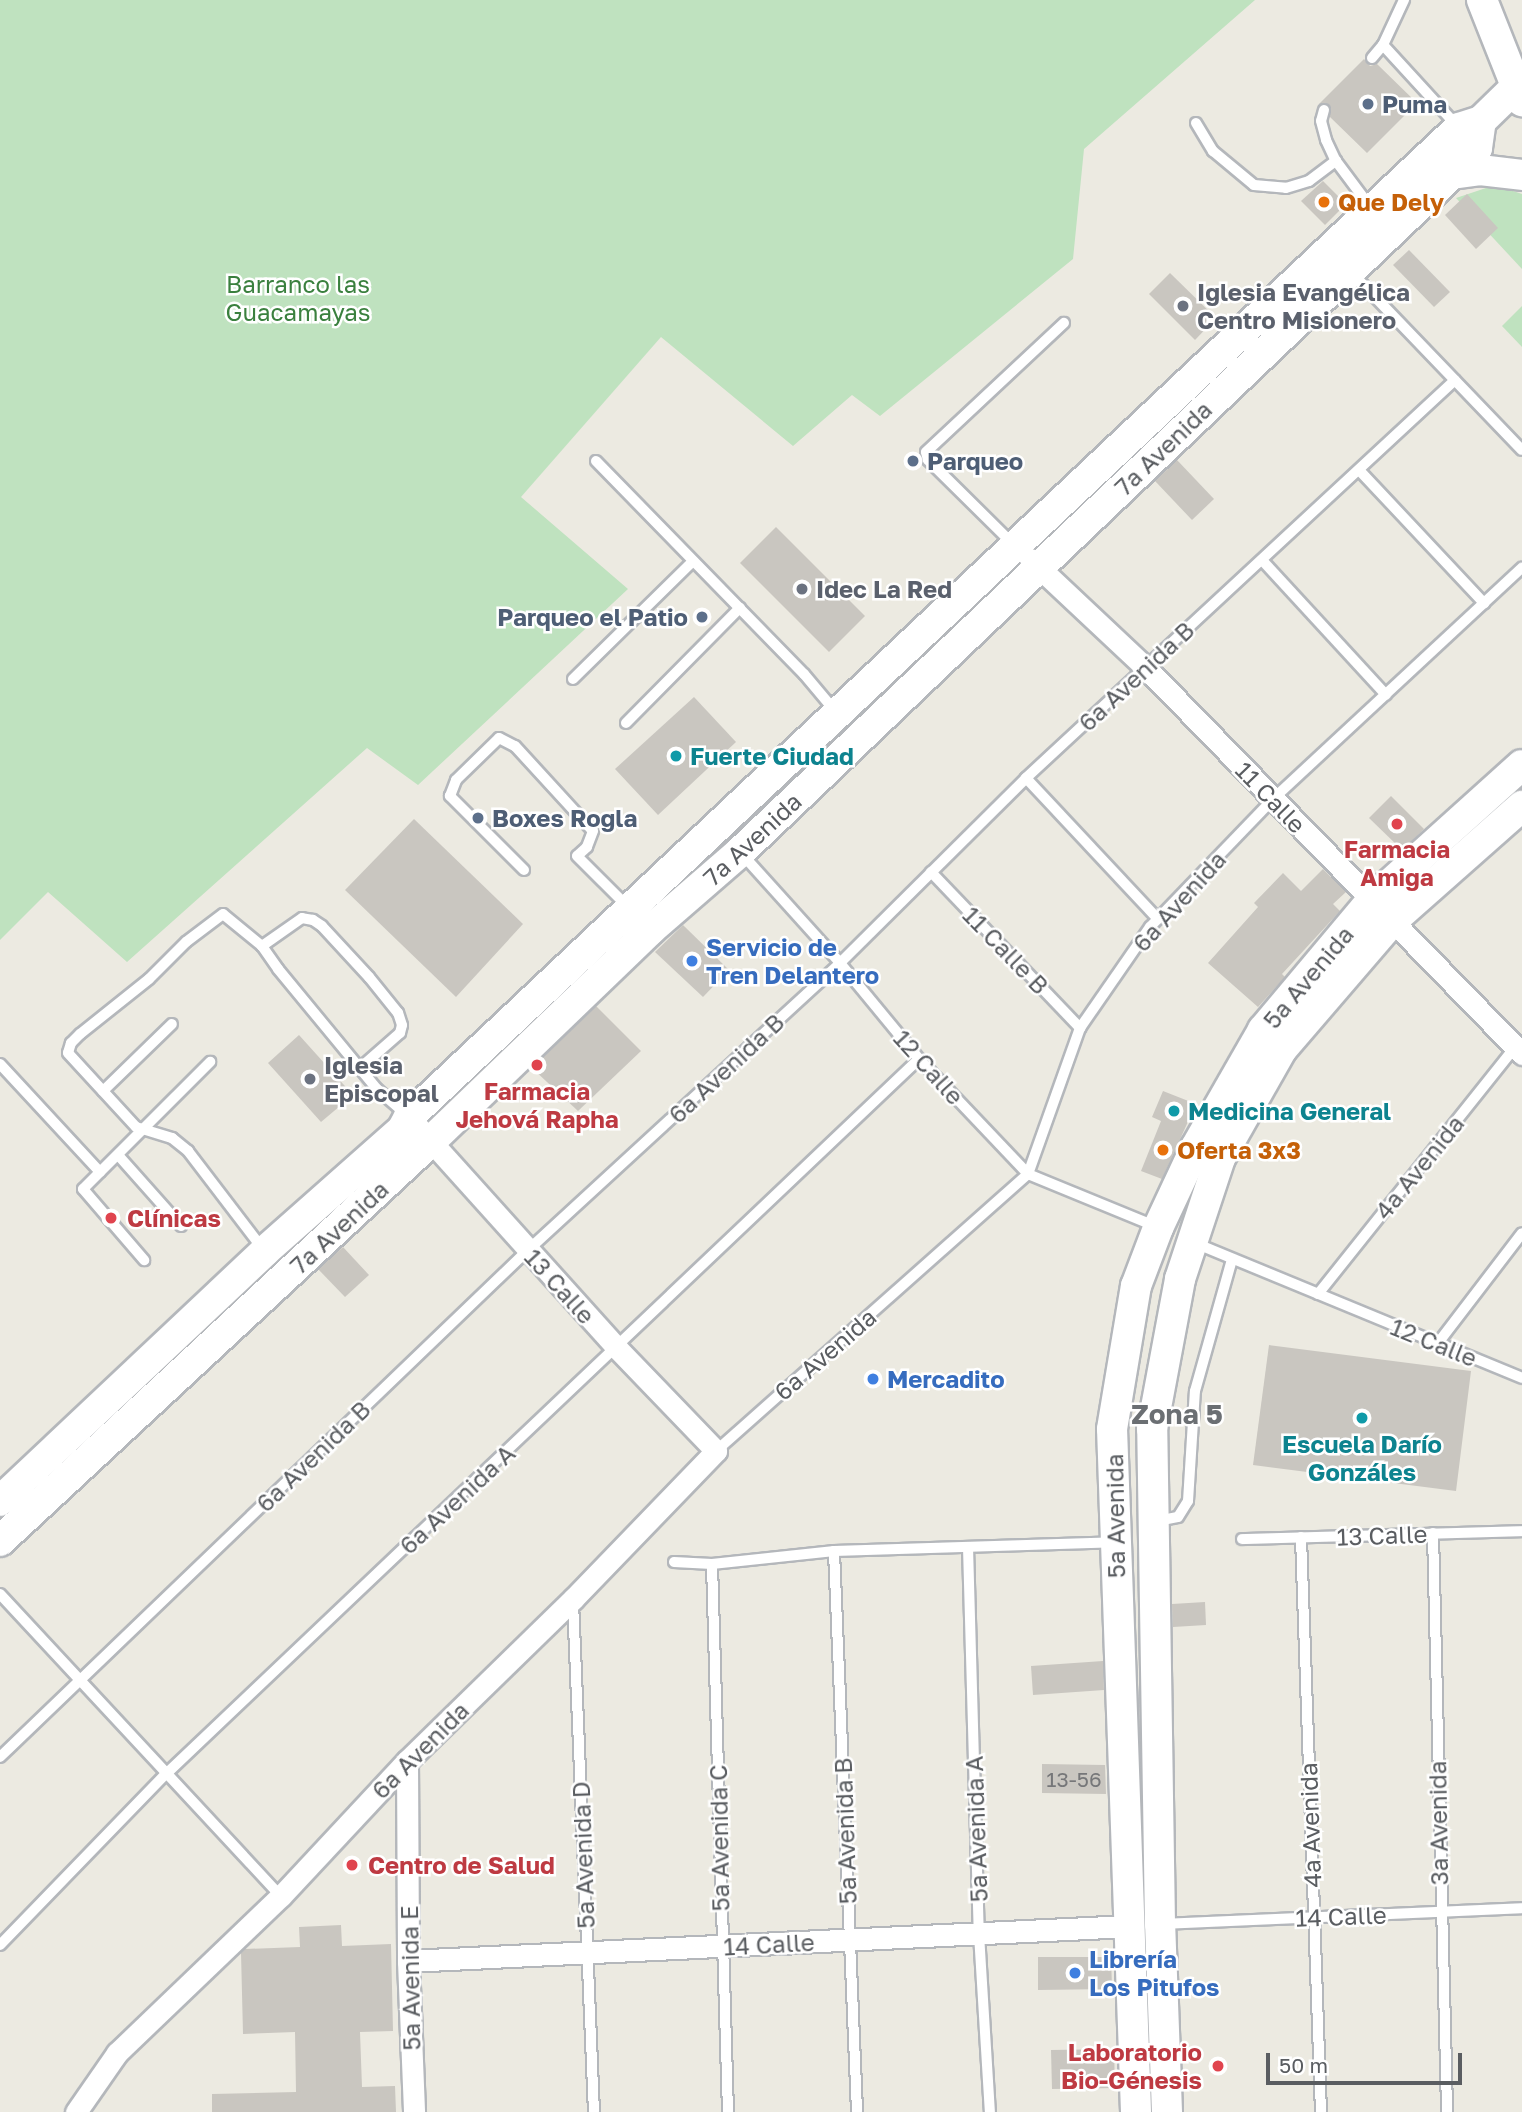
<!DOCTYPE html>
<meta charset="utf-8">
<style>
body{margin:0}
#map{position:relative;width:1522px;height:2112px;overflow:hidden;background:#eceae1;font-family:"Golos Text",sans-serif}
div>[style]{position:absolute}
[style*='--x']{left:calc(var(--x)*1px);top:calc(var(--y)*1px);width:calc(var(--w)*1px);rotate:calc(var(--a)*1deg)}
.green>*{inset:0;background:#bfe2bf}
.building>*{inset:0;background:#c9c6c0}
.roads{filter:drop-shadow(2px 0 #b4b7bb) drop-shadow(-2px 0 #b4b7bb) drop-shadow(0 2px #b4b7bb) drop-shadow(0 -2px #b4b7bb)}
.lane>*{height:10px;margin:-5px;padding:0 5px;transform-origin:5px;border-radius:5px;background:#fff}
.street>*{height:21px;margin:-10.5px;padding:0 10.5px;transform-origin:10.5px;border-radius:10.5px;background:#fff}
.secondary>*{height:30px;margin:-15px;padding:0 15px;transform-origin:15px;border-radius:15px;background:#fff}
.dots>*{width:19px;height:19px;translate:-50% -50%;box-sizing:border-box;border:4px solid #fff;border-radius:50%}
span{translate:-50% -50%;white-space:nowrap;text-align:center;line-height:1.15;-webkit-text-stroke:5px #fff;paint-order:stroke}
.number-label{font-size:21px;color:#767779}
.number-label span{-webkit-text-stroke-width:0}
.service-label{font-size:24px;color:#4e5e75;font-weight:700}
.left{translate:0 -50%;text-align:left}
.right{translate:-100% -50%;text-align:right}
.food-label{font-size:24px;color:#c56008;font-weight:700}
.park-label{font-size:24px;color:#3a803e}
.worship-label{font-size:24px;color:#5b616d;font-weight:700}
.street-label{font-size:24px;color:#5a5d61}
.culture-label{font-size:24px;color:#0d838f;font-weight:700}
.health-label{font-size:24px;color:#be3a42;font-weight:700}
.shop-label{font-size:24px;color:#366cbe;font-weight:700}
.quarter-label{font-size:28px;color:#6b6f73;font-weight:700}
.scale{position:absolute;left:1266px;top:2053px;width:196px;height:32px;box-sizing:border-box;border:4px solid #5a5d61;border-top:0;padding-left:9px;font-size:21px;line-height:24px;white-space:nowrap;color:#5a5d61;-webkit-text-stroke:5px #fff;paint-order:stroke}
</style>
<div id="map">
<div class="green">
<div style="clip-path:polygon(0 0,1255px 0,1084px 149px,1073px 259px,880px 416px,852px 395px,793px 446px,661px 337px,521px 497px,628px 589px,418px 785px,367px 748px,127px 962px,48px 892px,0 940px)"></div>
<div style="clip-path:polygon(1495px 185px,1522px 194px,1522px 269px,1456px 198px)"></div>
<div style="clip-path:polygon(1522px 306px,1522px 347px,1502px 326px)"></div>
</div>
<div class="building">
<div style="clip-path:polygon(1364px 59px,1370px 66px,1377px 64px,1417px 103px,1367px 153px,1330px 117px,1330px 105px,1319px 104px)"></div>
<div style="clip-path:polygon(1323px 181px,1346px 204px,1325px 225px,1301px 201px)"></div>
<div style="clip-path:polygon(1467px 194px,1498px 228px,1476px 249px,1445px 215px)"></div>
<div style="clip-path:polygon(1409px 250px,1450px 292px,1434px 307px,1393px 265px)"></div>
<div style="clip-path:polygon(1170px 273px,1216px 318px,1195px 340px,1149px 294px)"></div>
<div style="clip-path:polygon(1177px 460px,1214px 499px,1192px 520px,1155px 481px)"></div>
<div style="clip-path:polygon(776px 527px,865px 616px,829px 652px,740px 563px)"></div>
<div style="clip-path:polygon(694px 697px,736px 742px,658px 815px,615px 769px)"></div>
<div style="clip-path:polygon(1391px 796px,1424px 829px,1402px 850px,1369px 818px)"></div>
<div style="clip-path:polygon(414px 819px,523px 924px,456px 997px,345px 890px)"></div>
<div style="clip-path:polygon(1323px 869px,1346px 892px,1333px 904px,1340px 911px,1282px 974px,1285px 977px,1258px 1007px,1208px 963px,1258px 907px,1254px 903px,1283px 873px,1301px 891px)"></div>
<div style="clip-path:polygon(683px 925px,729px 970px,703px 997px,655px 952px)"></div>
<div style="clip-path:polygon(596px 1006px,641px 1051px,578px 1111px,532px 1068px)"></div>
<div style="clip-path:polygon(299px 1035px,353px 1095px,321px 1122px,268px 1063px)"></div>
<div style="clip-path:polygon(1163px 1091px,1196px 1104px,1162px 1179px,1141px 1171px,1161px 1121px,1152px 1117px)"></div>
<div style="clip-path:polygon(343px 1247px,369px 1275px,345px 1297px,318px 1269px)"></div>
<div style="clip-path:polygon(1269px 1345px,1471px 1371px,1456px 1491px,1253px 1465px)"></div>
<div style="clip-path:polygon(1205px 1602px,1206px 1625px,1173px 1627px,1172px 1604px)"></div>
<div style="clip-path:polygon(1103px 1661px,1104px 1690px,1033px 1695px,1031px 1666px)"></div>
<div style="clip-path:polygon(1042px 1764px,1105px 1765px,1106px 1794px,1042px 1793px)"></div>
<div style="clip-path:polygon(341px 1925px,342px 1946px,391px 1944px,393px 2031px,360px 2032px,362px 2087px,395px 2086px,396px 2112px,212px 2112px,212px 2094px,296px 2092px,295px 2032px,243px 2034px,241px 1953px,245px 1949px,300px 1947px,299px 1927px)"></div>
<div style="clip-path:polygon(1038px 1957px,1111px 1957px,1112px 1989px,1038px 1990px)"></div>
<div style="clip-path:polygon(1114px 2049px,1115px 2088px,1052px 2089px,1051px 2050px)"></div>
</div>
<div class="roads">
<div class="lane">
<div style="--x:1383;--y:45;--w:113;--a:47.5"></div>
<div style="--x:1372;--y:58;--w:17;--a:-50"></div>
<div style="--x:1383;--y:45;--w:50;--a:-65"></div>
<div style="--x:1324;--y:110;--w:11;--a:105"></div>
<div style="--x:1321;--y:121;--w:20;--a:75"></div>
<div style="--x:1326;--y:140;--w:23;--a:65"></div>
<div style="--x:1336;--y:161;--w:59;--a:53.3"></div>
<div style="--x:1196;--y:123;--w:33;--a:59"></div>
<div style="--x:1213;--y:151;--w:53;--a:39.7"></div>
<div style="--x:1254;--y:185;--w:32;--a:5"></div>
<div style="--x:1286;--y:188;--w:24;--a:-17"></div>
<div style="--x:1309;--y:181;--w:34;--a:-37"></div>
<div style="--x:1352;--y:273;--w:245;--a:46.2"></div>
<div style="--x:596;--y:461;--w:298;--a:45.7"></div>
<div style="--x:804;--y:674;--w:48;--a:50"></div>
<div style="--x:1359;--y:470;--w:183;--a:46.8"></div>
<div style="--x:1013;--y:544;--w:120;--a:-135.3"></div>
<div style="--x:928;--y:460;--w:8;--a:-104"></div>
<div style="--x:926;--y:452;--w:189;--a:-43.1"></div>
<div style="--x:1262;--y:560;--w:183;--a:47.4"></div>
<div style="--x:573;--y:679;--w:168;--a:-44.5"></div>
<div style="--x:626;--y:723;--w:162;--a:-45.3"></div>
<div style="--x:1026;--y:778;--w:193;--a:46.9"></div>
<div style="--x:742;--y:854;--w:147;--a:48"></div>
<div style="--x:840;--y:963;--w:124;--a:50.5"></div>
<div style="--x:919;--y:1059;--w:158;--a:46.5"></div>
<div style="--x:1028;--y:1174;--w:139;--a:22.3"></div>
<div style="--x:524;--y:870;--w:105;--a:-135"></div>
<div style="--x:450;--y:796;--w:17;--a:-69"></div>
<div style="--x:456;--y:780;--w:60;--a:-44.3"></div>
<div style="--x:499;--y:738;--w:18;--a:27"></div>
<div style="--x:515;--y:746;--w:115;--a:47.5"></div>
<div style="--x:593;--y:831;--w:17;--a:111"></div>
<div style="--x:587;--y:847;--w:13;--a:138"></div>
<div style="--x:577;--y:856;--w:74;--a:45"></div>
<div style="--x:931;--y:872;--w:216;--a:46.3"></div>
<div style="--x:262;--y:946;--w:50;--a:-140.6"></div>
<div style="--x:223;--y:914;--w:46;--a:142.9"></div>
<div style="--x:186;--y:942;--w:52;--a:135"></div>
<div style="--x:149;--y:979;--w:88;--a:141.4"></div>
<div style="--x:80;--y:1034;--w:13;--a:135"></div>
<div style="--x:71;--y:1043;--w:10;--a:107"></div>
<div style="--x:68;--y:1053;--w:100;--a:47.4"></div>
<div style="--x:136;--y:1127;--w:38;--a:17"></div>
<div style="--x:172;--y:1138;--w:21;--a:39"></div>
<div style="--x:188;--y:1151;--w:123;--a:52.6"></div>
<div style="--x:0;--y:1064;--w:147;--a:47.2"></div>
<div style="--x:100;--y:1172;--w:156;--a:-45"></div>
<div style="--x:360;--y:1068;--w:53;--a:-41.2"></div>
<div style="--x:400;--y:1033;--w:8;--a:-76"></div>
<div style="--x:402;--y:1025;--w:13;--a:-108"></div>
<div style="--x:398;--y:1013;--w:46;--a:-128.9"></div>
<div style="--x:369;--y:977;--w:69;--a:-132.7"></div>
<div style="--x:322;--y:926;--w:11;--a:-146"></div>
<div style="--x:313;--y:920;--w:11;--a:-170"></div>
<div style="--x:302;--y:918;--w:49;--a:145"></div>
<div style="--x:262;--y:946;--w:28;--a:55"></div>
<div style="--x:278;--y:969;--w:156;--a:50.5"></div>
<div style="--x:377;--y:1089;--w:40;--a:41"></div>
<div style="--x:103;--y:1091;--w:96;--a:-44.2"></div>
<div style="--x:118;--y:1155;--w:95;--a:48.4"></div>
<div style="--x:100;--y:1172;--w:24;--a:135"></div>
<div style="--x:83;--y:1189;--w:94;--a:49.3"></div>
<div style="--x:1195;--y:1243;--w:354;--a:22.4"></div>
<div style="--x:1318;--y:1294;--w:319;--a:-51.4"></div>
<div style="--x:1438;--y:1343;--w:138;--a:-52.6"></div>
<div style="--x:716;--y:1451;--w:417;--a:-41.6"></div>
<div style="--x:1028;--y:1174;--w:155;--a:-70.4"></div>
<div style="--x:1080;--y:1028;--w:123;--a:-55.3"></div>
<div style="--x:1150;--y:927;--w:178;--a:-46.1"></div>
<div style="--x:1273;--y:799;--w:340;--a:-42.9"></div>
<div style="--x:1157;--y:1521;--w:21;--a:-11"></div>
<div style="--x:1178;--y:1517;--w:19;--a:-58"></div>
<div style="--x:1188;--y:1501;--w:110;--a:-86.4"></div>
<div style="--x:1195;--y:1391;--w:137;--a:-74.3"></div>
<div style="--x:1433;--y:1533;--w:579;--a:88.61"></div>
<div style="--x:1301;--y:1537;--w:575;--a:88.01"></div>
<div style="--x:1242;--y:1539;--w:280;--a:-1.6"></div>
<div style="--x:968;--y:1547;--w:387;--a:88.4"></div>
<div style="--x:979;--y:1934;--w:178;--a:86.5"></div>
<div style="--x:834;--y:1551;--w:561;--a:87.65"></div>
<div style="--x:674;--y:1562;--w:38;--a:3"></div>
<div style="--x:712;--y:1564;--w:123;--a:-6.1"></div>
<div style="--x:834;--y:1551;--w:281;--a:-1.8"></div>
<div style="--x:712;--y:1564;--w:548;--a:88.33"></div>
<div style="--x:0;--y:1594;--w:413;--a:47.1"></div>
<div style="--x:573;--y:1601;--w:511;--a:87.65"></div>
<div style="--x:0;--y:1757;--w:731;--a:-43.84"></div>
<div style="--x:527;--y:1251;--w:425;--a:-42.6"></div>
<div style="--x:840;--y:963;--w:262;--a:-44.8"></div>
<div style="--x:1026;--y:778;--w:585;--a:-42.85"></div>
<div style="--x:1161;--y:1924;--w:361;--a:-2.5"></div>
<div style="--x:0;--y:1945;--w:238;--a:-45.9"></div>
<div style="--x:166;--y:1774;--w:1038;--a:-43.52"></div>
</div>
<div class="street">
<div style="--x:1030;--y:559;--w:159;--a:43.2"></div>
<div style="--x:1146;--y:668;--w:539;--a:45.75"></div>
<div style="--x:407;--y:1761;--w:200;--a:89.7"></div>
<div style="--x:408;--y:1961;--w:151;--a:87.7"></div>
<div style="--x:408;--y:1961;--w:722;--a:-2.78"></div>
<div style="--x:76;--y:2112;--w:72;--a:-55.2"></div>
<div style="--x:117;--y:2053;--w:227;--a:-43.8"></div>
<div style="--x:281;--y:1896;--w:185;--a:-47"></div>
<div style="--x:407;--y:1761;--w:232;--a:-44.3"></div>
<div style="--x:573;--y:1599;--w:206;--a:-46"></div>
<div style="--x:716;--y:1451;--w:143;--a:-133.9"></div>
<div style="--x:617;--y:1348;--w:311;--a:-132"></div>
</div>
<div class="secondary">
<div style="--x:1482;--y:0;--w:109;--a:68.4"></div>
<div style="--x:1452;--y:174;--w:28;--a:-8"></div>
<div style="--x:1480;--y:170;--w:42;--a:6.8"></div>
<div style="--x:0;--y:1501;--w:364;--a:-43.3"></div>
<div style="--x:265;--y:1251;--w:183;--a:-41.5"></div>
<div style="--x:402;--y:1130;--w:15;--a:-62"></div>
<div style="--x:409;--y:1117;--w:1442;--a:-43.29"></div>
<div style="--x:1459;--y:128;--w:23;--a:-18"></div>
<div style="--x:1481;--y:121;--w:49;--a:-44.2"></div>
<div style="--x:0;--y:1541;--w:587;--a:-42.86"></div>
<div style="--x:430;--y:1142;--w:306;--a:-43.9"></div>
<div style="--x:650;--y:930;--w:119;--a:-40.9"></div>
<div style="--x:740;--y:852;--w:983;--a:-43.6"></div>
<div style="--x:1452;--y:174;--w:36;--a:-46"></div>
<div style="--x:1477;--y:148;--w:27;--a:-82"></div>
<div style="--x:1136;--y:2112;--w:683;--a:-92.01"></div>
<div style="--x:1112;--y:1429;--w:145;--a:-80.5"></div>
<div style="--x:1136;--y:1286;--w:62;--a:-69.2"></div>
<div style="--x:1158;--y:1228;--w:89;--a:-64.9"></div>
<div style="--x:1196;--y:1147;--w:135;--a:-60.2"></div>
<div style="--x:1263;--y:1030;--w:171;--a:-50"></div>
<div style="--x:1373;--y:899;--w:200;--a:-42"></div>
<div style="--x:1167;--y:2112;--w:188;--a:-92.1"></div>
<div style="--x:1160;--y:1924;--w:495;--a:-90.9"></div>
<div style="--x:1152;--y:1429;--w:153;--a:-79.4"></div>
<div style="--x:1180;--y:1279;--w:127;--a:-71.7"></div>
<div style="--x:1220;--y:1158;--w:125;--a:-60.4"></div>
<div style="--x:1282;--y:1049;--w:169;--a:-49.3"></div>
<div style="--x:1392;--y:921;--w:174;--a:-41.5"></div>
</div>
</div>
<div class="dots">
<div style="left:1368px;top:104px;background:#5c6f8a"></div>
<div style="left:1324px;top:202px;background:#e8710a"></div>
<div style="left:1183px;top:306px;background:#6b7280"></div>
<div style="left:913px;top:461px;background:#5c6f8a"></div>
<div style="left:802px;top:589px;background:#6b7280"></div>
<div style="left:702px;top:617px;background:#5c6f8a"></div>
<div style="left:676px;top:756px;background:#0f9aa8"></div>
<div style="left:478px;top:818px;background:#5c6f8a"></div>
<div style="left:1397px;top:824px;background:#e0444e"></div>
<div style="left:692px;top:961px;background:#3f7fe0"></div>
<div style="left:537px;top:1065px;background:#e0444e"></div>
<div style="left:310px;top:1079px;background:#6b7280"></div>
<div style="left:1174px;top:1111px;background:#0f9aa8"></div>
<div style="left:1163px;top:1150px;background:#e8710a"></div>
<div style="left:111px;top:1218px;background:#e0444e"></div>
<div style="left:873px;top:1379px;background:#3f7fe0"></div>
<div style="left:1362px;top:1418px;background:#0f9aa8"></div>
<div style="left:352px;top:1865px;background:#e0444e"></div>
<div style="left:1075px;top:1973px;background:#3f7fe0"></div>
<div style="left:1218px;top:2066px;background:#e0444e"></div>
</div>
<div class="number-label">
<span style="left:1074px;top:1779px">13-56</span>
</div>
<div class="service-label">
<span class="left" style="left:1382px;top:104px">Puma</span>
<span class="left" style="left:927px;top:461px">Parqueo</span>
<span class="right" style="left:688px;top:617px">Parqueo el Patio</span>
<span class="left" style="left:492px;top:818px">Boxes Rogla</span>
</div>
<div class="food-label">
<span class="left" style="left:1338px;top:202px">Que Dely</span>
<span class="left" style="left:1177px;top:1150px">Oferta 3x3</span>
</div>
<div class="park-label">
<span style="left:298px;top:298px">Barranco las<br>Guacamayas</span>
</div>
<div class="worship-label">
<span class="left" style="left:1197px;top:306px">Iglesia Evangélica<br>Centro Misionero</span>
<span class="left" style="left:816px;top:589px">Idec La Red</span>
<span class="left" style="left:324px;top:1079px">Iglesia<br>Episcopal</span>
</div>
<div class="street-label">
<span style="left:1163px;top:448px;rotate:-44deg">7a Avenida</span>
<span style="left:1136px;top:676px;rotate:-43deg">6a Avenida B</span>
<span style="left:1271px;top:797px;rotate:46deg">11 Calle</span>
<span style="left:752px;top:839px;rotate:-43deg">7a Avenida</span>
<span style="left:1179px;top:901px;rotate:-48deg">6a Avenida</span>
<span style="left:1006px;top:950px;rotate:46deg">11 Calle B</span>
<span style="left:1308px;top:977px;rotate:-50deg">5a Avenida</span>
<span style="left:929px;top:1067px;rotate:48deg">12 Calle</span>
<span style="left:726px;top:1068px;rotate:-43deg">6a Avenida B</span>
<span style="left:1419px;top:1167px;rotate:-51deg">4a Avenida</span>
<span style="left:339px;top:1227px;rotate:-43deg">7a Avenida</span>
<span style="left:560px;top:1286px;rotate:48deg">13 Calle</span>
<span style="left:1434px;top:1342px;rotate:22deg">12 Calle</span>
<span style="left:825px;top:1354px;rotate:-41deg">6a Avenida</span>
<span style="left:313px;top:1456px;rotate:-44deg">6a Avenida B</span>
<span style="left:457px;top:1499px;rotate:-43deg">6a Avenida A</span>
<span style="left:1115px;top:1516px;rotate:-91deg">5a Avenida</span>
<span style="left:1382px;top:1535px;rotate:-2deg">13 Calle</span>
<span style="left:420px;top:1750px;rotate:-45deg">6a Avenida</span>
<span style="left:1438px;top:1823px;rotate:-91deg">3a Avenida</span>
<span style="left:1310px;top:1825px;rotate:-92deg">4a Avenida</span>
<span style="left:976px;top:1829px;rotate:-92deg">5a Avenida A</span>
<span style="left:845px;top:1831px;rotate:-92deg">5a Avenida B</span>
<span style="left:719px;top:1838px;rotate:-91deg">5a Avenida C</span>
<span style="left:583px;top:1855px;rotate:-92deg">5a Avenida D</span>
<span style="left:1341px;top:1916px;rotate:-2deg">14 Calle</span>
<span style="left:769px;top:1944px;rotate:-3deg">14 Calle</span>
<span style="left:410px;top:1978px;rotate:-91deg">5a Avenida E</span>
</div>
<div class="culture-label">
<span class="left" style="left:690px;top:756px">Fuerte Ciudad</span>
<span class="left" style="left:1188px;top:1111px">Medicina General</span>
<span style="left:1362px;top:1458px">Escuela Darío<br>Gonzáles</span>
</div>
<div class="health-label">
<span style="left:1397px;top:863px">Farmacia<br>Amiga</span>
<span style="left:537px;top:1105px">Farmacia<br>Jehová Rapha</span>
<span class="left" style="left:127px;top:1218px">Clínicas</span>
<span class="left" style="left:368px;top:1865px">Centro de Salud</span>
<span class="right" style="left:1202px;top:2066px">Laboratorio<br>Bio-Génesis</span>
</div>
<div class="shop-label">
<span class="left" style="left:706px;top:961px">Servicio de<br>Tren Delantero</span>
<span class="left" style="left:887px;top:1379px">Mercadito</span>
<span class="left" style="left:1089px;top:1973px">Librería<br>Los Pitufos</span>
</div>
<div class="quarter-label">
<span style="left:1177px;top:1414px">Zona 5</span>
</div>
<div class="scale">50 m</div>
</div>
